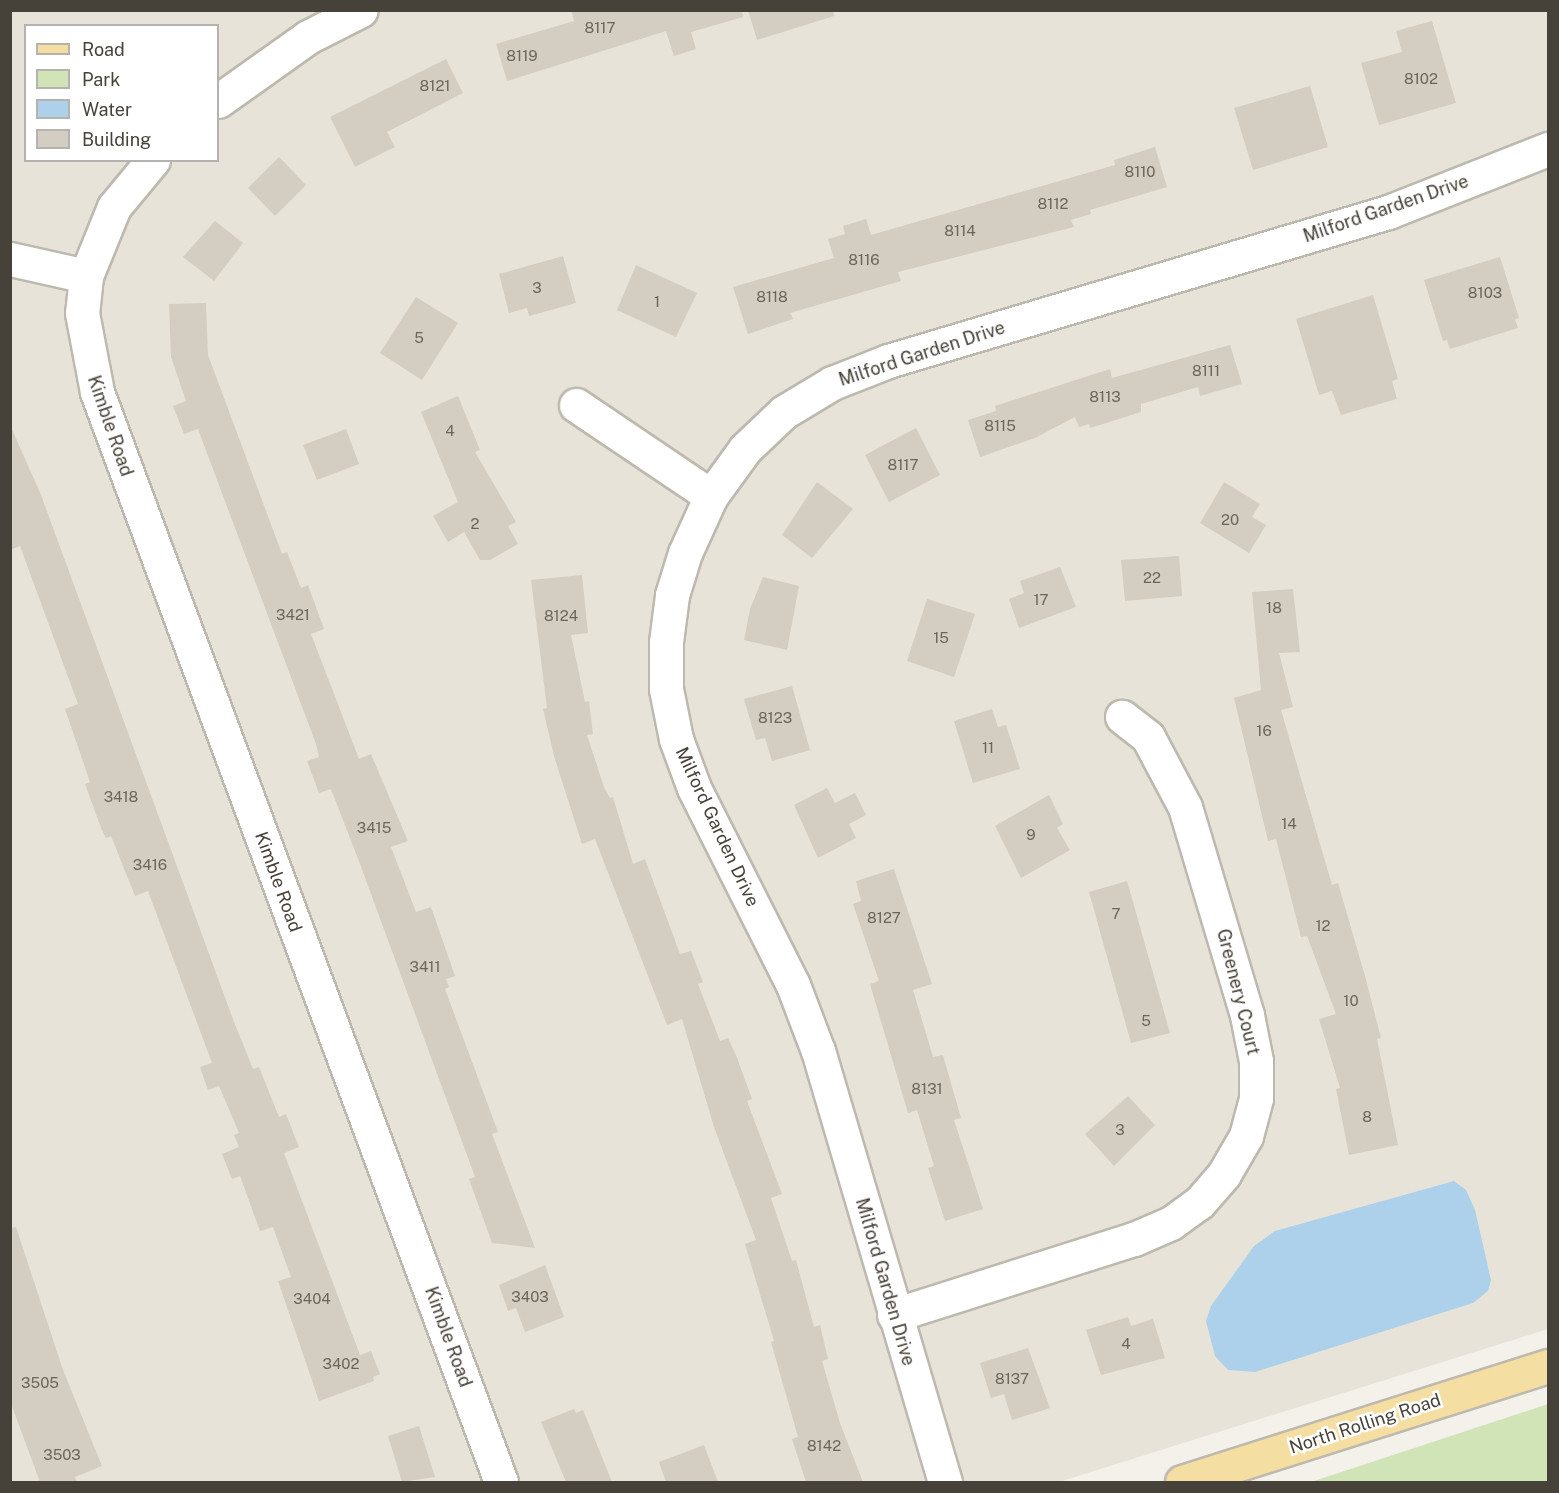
<!DOCTYPE html>
<style>
body{margin:0}
#map{position:relative;width:1559px;height:1493px;overflow:hidden;background:#f4f1ea;font-family:"Public Sans",sans-serif}
div>[style]{position:absolute}
[style*='--x']{left:calc(var(--x)*1px);top:calc(var(--y)*1px);width:calc(var(--w)*1px);rotate:calc(var(--a)*1deg)}
.residential>*{inset:0;background:#e7e3d9}
.green>*{inset:0;background:#d0e4b7}
.water>*{inset:0;background:#add1ea}
.building>*{inset:0;background:#d4cdc1}
.roads{filter:drop-shadow(2px 0 #beb9ae) drop-shadow(-2px 0 #beb9ae) drop-shadow(0 2px #beb9ae) drop-shadow(0 -2px #beb9ae)}
.minor>*{height:33px;margin:-16.5px;padding:0 16.5px;transform-origin:16.5px;border-radius:16.5px;background:#fff}
.major>*{height:33px;margin:-16.5px;padding:0 16.5px;transform-origin:16.5px;border-radius:16.5px;background:#f5dea2}
span{translate:-50% -50%;white-space:nowrap;text-align:center;line-height:1.15;-webkit-text-stroke:5px #fff;paint-order:stroke}
.number-label{font-size:15px;color:#6a655b}
.number-label span{-webkit-text-stroke-width:0}
.street-label{font-size:18px;color:#474239}
.frame{position:absolute;inset:0;border:12px solid #474239;pointer-events:none}
.legend{position:absolute;left:24px;top:24px;width:195px;height:138px;box-sizing:border-box;background:#fff;border:2px solid #b5b3b0;margin:0;padding:8px 10px;list-style:none;font-size:18px;color:#474239}
.legend li{display:flex;align-items:center;gap:12px;height:30px}
.legend b{width:30px;border:2px solid #b5b3b0}
</style>
<div id="map">
<div class="residential">
<div style="clip-path:polygon(evenodd,10px 11px,1548px 11px,1548px 1329px,1059px 1482px,11px 1482px,10px 11px,26px 26px,218px 26px,218px 160px,26px 160px,26px 26px)"></div>
</div>
<div class="green">
<div style="clip-path:polygon(1548px 1404px,1548px 1482px,1311px 1482px)"></div>
</div>
<div class="water">
<div style="clip-path:polygon(1454px 1181px,1466px 1190px,1475px 1210px,1491px 1280px,1488px 1291px,1473px 1303px,1255px 1372px,1228px 1370px,1215px 1356px,1206px 1321px,1211px 1306px,1254px 1246px,1275px 1231px)"></div>
</div>
<div class="building">
<div style="clip-path:polygon(571px 10px,742px 10px,743px 17px,691px 32px,696px 49px,674px 56px,666px 31px,507px 81px,496px 44px,574px 21px)"></div>
<div style="clip-path:polygon(748px 10px,833px 10px,834px 16px,757px 40px)"></div>
<div style="clip-path:polygon(1432px 21px,1456px 103px,1379px 125px,1361px 63px,1402px 52px,1396px 31px)"></div>
<div style="clip-path:polygon(446px 59px,463px 93px,387px 132px,395px 147px,355px 167px,330px 117px)"></div>
<div style="clip-path:polygon(1310px 86px,1328px 147px,1253px 170px,1234px 108px)"></div>
<div style="clip-path:polygon(1155px 147px,1167px 187px,1090px 210px,1091px 214px,1071px 220px,1074px 227px,898px 272px,901px 281px,790px 313px,793px 319px,748px 334px,733px 287px,834px 258px,828px 239px,845px 234px,843px 226px,866px 219px,871px 235px,1115px 165px,1114px 160px)"></div>
<div style="clip-path:polygon(279px 157px,306px 185px,275px 216px,248px 188px)"></div>
<div style="clip-path:polygon(215px 221px,243px 243px,214px 281px,183px 257px)"></div>
<div style="clip-path:polygon(563px 256px,576px 303px,529px 316px,527px 308px,509px 313px,499px 274px)"></div>
<div style="clip-path:polygon(1500px 257px,1519px 318px,1515px 319px,1518px 328px,1450px 349px,1447px 340px,1443px 341px,1424px 280px)"></div>
<div style="clip-path:polygon(636px 265px,697px 293px,676px 337px,617px 310px)"></div>
<div style="clip-path:polygon(1373px 295px,1398px 379px,1392px 381px,1397px 399px,1341px 415px,1332px 391px,1319px 395px,1296px 319px)"></div>
<div style="clip-path:polygon(416px 297px,458px 323px,422px 380px,380px 353px)"></div>
<div style="clip-path:polygon(206px 303px,208px 355px,282px 554px,287px 552px,301px 588px,308px 585px,324px 629px,311px 634px,359px 759px,371px 754px,408px 841px,391px 847px,416px 912px,431px 907px,455px 976px,446px 979px,449px 987px,445px 989px,498px 1132px,492px 1134px,535px 1248px,492px 1243px,469px 1179px,475px 1177px,360px 864px,331px 789px,319px 793px,307px 761px,319px 757px,316px 744px,198px 429px,184px 434px,173px 406px,186px 401px,171px 357px,169px 304px)"></div>
<div style="clip-path:polygon(1230px 345px,1242px 384px,1200px 396px,1198px 387px,1141px 404px,1141px 412px,1090px 428px,1089px 424px,1079px 427px,1075px 417px,1035px 438px,980px 457px,968px 420px,996px 411px,995px 406px,1110px 369px,1112px 378px)"></div>
<div style="clip-path:polygon(458px 396px,480px 450px,475px 452px,516px 522px,508px 526px,518px 544px,490px 560px,480px 560px,464px 532px,448px 542px,433px 516px,458px 502px,421px 412px)"></div>
<div style="clip-path:polygon(10px 425px,41px 495px,234px 1022px,253px 1069px,259px 1067px,279px 1117px,286px 1114px,299px 1147px,284px 1153px,360px 1355px,371px 1351px,380px 1374px,373px 1377px,374px 1381px,319px 1401px,278px 1281px,291px 1277px,273px 1227px,260px 1231px,240px 1176px,232px 1179px,222px 1154px,239px 1147px,234px 1135px,239px 1133px,219px 1086px,208px 1090px,200px 1067px,212px 1063px,148px 891px,135px 896px,111px 836px,106px 838px,101px 828px,85px 784px,90px 782px,65px 709px,78px 704px,20px 546px,10px 550px)"></div>
<div style="clip-path:polygon(916px 428px,940px 475px,889px 502px,865px 455px)"></div>
<div style="clip-path:polygon(346px 429px,359px 464px,317px 480px,303px 445px)"></div>
<div style="clip-path:polygon(817px 482px,853px 509px,812px 558px,782px 535px)"></div>
<div style="clip-path:polygon(1224px 482px,1260px 504px,1252px 517px,1266px 525px,1249px 553px,1200px 523px)"></div>
<div style="clip-path:polygon(1179px 556px,1182px 596px,1125px 601px,1121px 560px)"></div>
<div style="clip-path:polygon(1060px 567px,1076px 607px,1019px 628px,1009px 599px,1024px 593px,1020px 581px)"></div>
<div style="clip-path:polygon(582px 575px,588px 633px,571px 635px,585px 702px,589px 701px,593px 734px,587px 735px,604px 787px,610px 798px,613px 797px,633px 864px,645px 859px,680px 954px,691px 951px,703px 982px,698px 984px,720px 1041px,728px 1038px,736px 1055px,752px 1099px,747px 1101px,782px 1194px,771px 1198px,792px 1261px,796px 1260px,814px 1327px,820px 1325px,828px 1359px,822px 1361px,840px 1423px,863px 1482px,806px 1482px,792px 1439px,798px 1437px,771px 1342px,774px 1341px,745px 1244px,756px 1240px,714px 1127px,682px 1019px,667px 1025px,595px 839px,582px 844px,554px 756px,543px 709px,547px 708px,531px 580px)"></div>
<div style="clip-path:polygon(763px 577px,799px 586px,787px 650px,744px 640px,750px 609px)"></div>
<div style="clip-path:polygon(1293px 589px,1300px 652px,1279px 653px,1293px 707px,1281px 710px,1332px 885px,1338px 883px,1365px 976px,1381px 1038px,1377px 1039px,1398px 1145px,1349px 1155px,1336px 1089px,1340px 1088px,1319px 1019px,1336px 1014px,1307px 936px,1301px 937px,1276px 839px,1268px 841px,1234px 698px,1261px 690px,1252px 592px)"></div>
<div style="clip-path:polygon(927px 599px,975px 614px,954px 677px,907px 661px)"></div>
<div style="clip-path:polygon(792px 686px,810px 750px,772px 761px,765px 738px,756px 740px,744px 699px)"></div>
<div style="clip-path:polygon(992px 709px,998px 727px,1006px 725px,1020px 769px,973px 783px,954px 721px)"></div>
<div style="clip-path:polygon(827px 788px,835px 803px,855px 793px,866px 815px,849px 824px,856px 838px,818px 858px,794px 805px)"></div>
<div style="clip-path:polygon(1049px 795px,1063px 824px,1057px 828px,1070px 850px,1021px 878px,995px 826px)"></div>
<div style="clip-path:polygon(894px 869px,932px 984px,913px 990px,933px 1057px,943px 1055px,961px 1118px,954px 1120px,983px 1209px,945px 1221px,928px 1168px,934px 1166px,917px 1110px,908px 1113px,870px 984px,879px 981px,853px 904px,861px 901px,856px 881px)"></div>
<div style="clip-path:polygon(1127px 881px,1170px 1033px,1131px 1043px,1089px 892px)"></div>
<div style="clip-path:polygon(1128px 1096px,1155px 1125px,1114px 1166px,1085px 1134px)"></div>
<div style="clip-path:polygon(16px 1227px,63px 1370px,102px 1466px,75px 1477px,77px 1482px,40px 1482px,10px 1401px,10px 1228px)"></div>
<div style="clip-path:polygon(545px 1265px,564px 1317px,525px 1332px,516px 1308px,508px 1311px,499px 1285px)"></div>
<div style="clip-path:polygon(1128px 1317px,1131px 1326px,1153px 1319px,1165px 1358px,1101px 1375px,1086px 1330px)"></div>
<div style="clip-path:polygon(1028px 1348px,1050px 1408px,1012px 1420px,1004px 1394px,991px 1398px,980px 1363px)"></div>
<div style="clip-path:polygon(574px 1409px,576px 1413px,583px 1410px,612px 1482px,566px 1482px,541px 1422px)"></div>
<div style="clip-path:polygon(419px 1426px,435px 1477px,402px 1482px,388px 1436px)"></div>
<div style="clip-path:polygon(704px 1445px,718px 1482px,666px 1482px,659px 1462px)"></div>
</div>
<div class="roads">
<div class="minor">
<div style="--x:218;--y:101;--w:110;--a:-35.4"></div>
<div style="--x:308;--y:37;--w:59;--a:-27"></div>
<div style="--x:153;--y:160;--w:61;--a:129.7"></div>
<div style="--x:114;--y:207;--w:74;--a:112.1"></div>
<div style="--x:86;--y:276;--w:37;--a:96"></div>
<div style="--x:82;--y:313;--w:80;--a:79.2"></div>
<div style="--x:97;--y:392;--w:1162;--a:69.66"></div>
<div style="--x:10;--y:259;--w:78;--a:12.6"></div>
<div style="--x:576;--y:405;--w:163;--a:34"></div>
<div style="--x:894;--y:1315;--w:252;--a:-17.6"></div>
<div style="--x:1134;--y:1239;--w:40;--a:-23.4"></div>
<div style="--x:1171;--y:1223;--w:34;--a:-36"></div>
<div style="--x:1199;--y:1203;--w:38;--a:-49"></div>
<div style="--x:1224;--y:1174;--w:44;--a:-59.9"></div>
<div style="--x:1246;--y:1136;--w:39;--a:-75"></div>
<div style="--x:1256;--y:1098;--w:37;--a:-90"></div>
<div style="--x:1256;--y:1061;--w:47;--a:-101.1"></div>
<div style="--x:1247;--y:1015;--w:217;--a:-106.6"></div>
<div style="--x:1185;--y:807;--w:79;--a:-117.9"></div>
<div style="--x:1148;--y:737;--w:33;--a:-142"></div>
<div style="--x:945;--y:1482;--w:449;--a:-106.4"></div>
<div style="--x:818;--y:1051;--w:71;--a:-110.7"></div>
<div style="--x:793;--y:985;--w:220;--a:-116.7"></div>
<div style="--x:694;--y:788;--w:52;--a:-110.2"></div>
<div style="--x:676;--y:739;--w:51;--a:-101.3"></div>
<div style="--x:666;--y:689;--w:47;--a:-90"></div>
<div style="--x:666;--y:642;--w:47;--a:-82.7"></div>
<div style="--x:672;--y:595;--w:44;--a:-72.8"></div>
<div style="--x:685;--y:553;--w:63;--a:-65.5"></div>
<div style="--x:711;--y:496;--w:58;--a:-54.1"></div>
<div style="--x:745;--y:449;--w:54;--a:-43.5"></div>
<div style="--x:784;--y:412;--w:56;--a:-31.1"></div>
<div style="--x:832;--y:383;--w:60;--a:-21.4"></div>
<div style="--x:888;--y:361;--w:522;--a:-16.59"></div>
<div style="--x:1388;--y:212;--w:172;--a:-21.5"></div>
</div>
<div class="major">
<div style="--x:1182;--y:1482;--w:384;--a:-17.6"></div>
</div>
</div>
<div class="number-label">
<span style="left:600px;top:28px">8117</span>
<span style="left:522px;top:56px">8119</span>
<span style="left:1421px;top:79px">8102</span>
<span style="left:435px;top:86px">8121</span>
<span style="left:1140px;top:172px">8110</span>
<span style="left:1053px;top:204px">8112</span>
<span style="left:960px;top:231px">8114</span>
<span style="left:864px;top:260px">8116</span>
<span style="left:537px;top:288px">3</span>
<span style="left:1485px;top:293px">8103</span>
<span style="left:772px;top:297px">8118</span>
<span style="left:657px;top:302px">1</span>
<span style="left:419px;top:338px">5</span>
<span style="left:1206px;top:371px">8111</span>
<span style="left:1105px;top:397px">8113</span>
<span style="left:1000px;top:426px">8115</span>
<span style="left:450px;top:431px">4</span>
<span style="left:903px;top:465px">8117</span>
<span style="left:1230px;top:520px">20</span>
<span style="left:475px;top:524px">2</span>
<span style="left:1152px;top:578px">22</span>
<span style="left:1041px;top:600px">17</span>
<span style="left:1274px;top:608px">18</span>
<span style="left:293px;top:615px">3421</span>
<span style="left:561px;top:616px">8124</span>
<span style="left:941px;top:638px">15</span>
<span style="left:775px;top:718px">8123</span>
<span style="left:1264px;top:731px">16</span>
<span style="left:988px;top:748px">11</span>
<span style="left:121px;top:797px">3418</span>
<span style="left:1289px;top:824px">14</span>
<span style="left:374px;top:828px">3415</span>
<span style="left:1031px;top:835px">9</span>
<span style="left:150px;top:865px">3416</span>
<span style="left:1116px;top:914px">7</span>
<span style="left:884px;top:918px">8127</span>
<span style="left:1323px;top:926px">12</span>
<span style="left:425px;top:967px">3411</span>
<span style="left:1351px;top:1001px">10</span>
<span style="left:1146px;top:1021px">5</span>
<span style="left:927px;top:1089px">8131</span>
<span style="left:1367px;top:1117px">8</span>
<span style="left:1120px;top:1130px">3</span>
<span style="left:530px;top:1297px">3403</span>
<span style="left:312px;top:1299px">3404</span>
<span style="left:1126px;top:1344px">4</span>
<span style="left:341px;top:1364px">3402</span>
<span style="left:1012px;top:1379px">8137</span>
<span style="left:40px;top:1383px">3505</span>
<span style="left:824px;top:1446px">8142</span>
<span style="left:62px;top:1455px">3503</span>
</div>
<div class="street-label">
<span style="left:1386px;top:209px;rotate:-19deg">Milford Garden Drive</span>
<span style="left:922px;top:354px;rotate:-18deg">Milford Garden Drive</span>
<span style="left:110px;top:426px;rotate:71deg">Kimble Road</span>
<span style="left:717px;top:827px;rotate:65deg">Milford Garden Drive</span>
<span style="left:278px;top:882px;rotate:70deg">Kimble Road</span>
<span style="left:1238px;top:992px;rotate:76deg">Greenery Court</span>
<span style="left:885px;top:1282px;rotate:74deg">Milford Garden Drive</span>
<span style="left:448px;top:1337px;rotate:70deg">Kimble Road</span>
<span style="left:1365px;top:1424px;rotate:-18deg">North Rolling Road</span>
</div>
<div class="frame"></div>
<ul class="legend">
<li><b style="height:8px;background:#f5dea2"></b>Road</li>
<li><b style="height:16px;background:#d0e4b7"></b>Park</li>
<li><b style="height:16px;background:#add1ea"></b>Water</li>
<li><b style="height:16px;background:#d4cdc1"></b>Building</li>
</ul>
</div>
